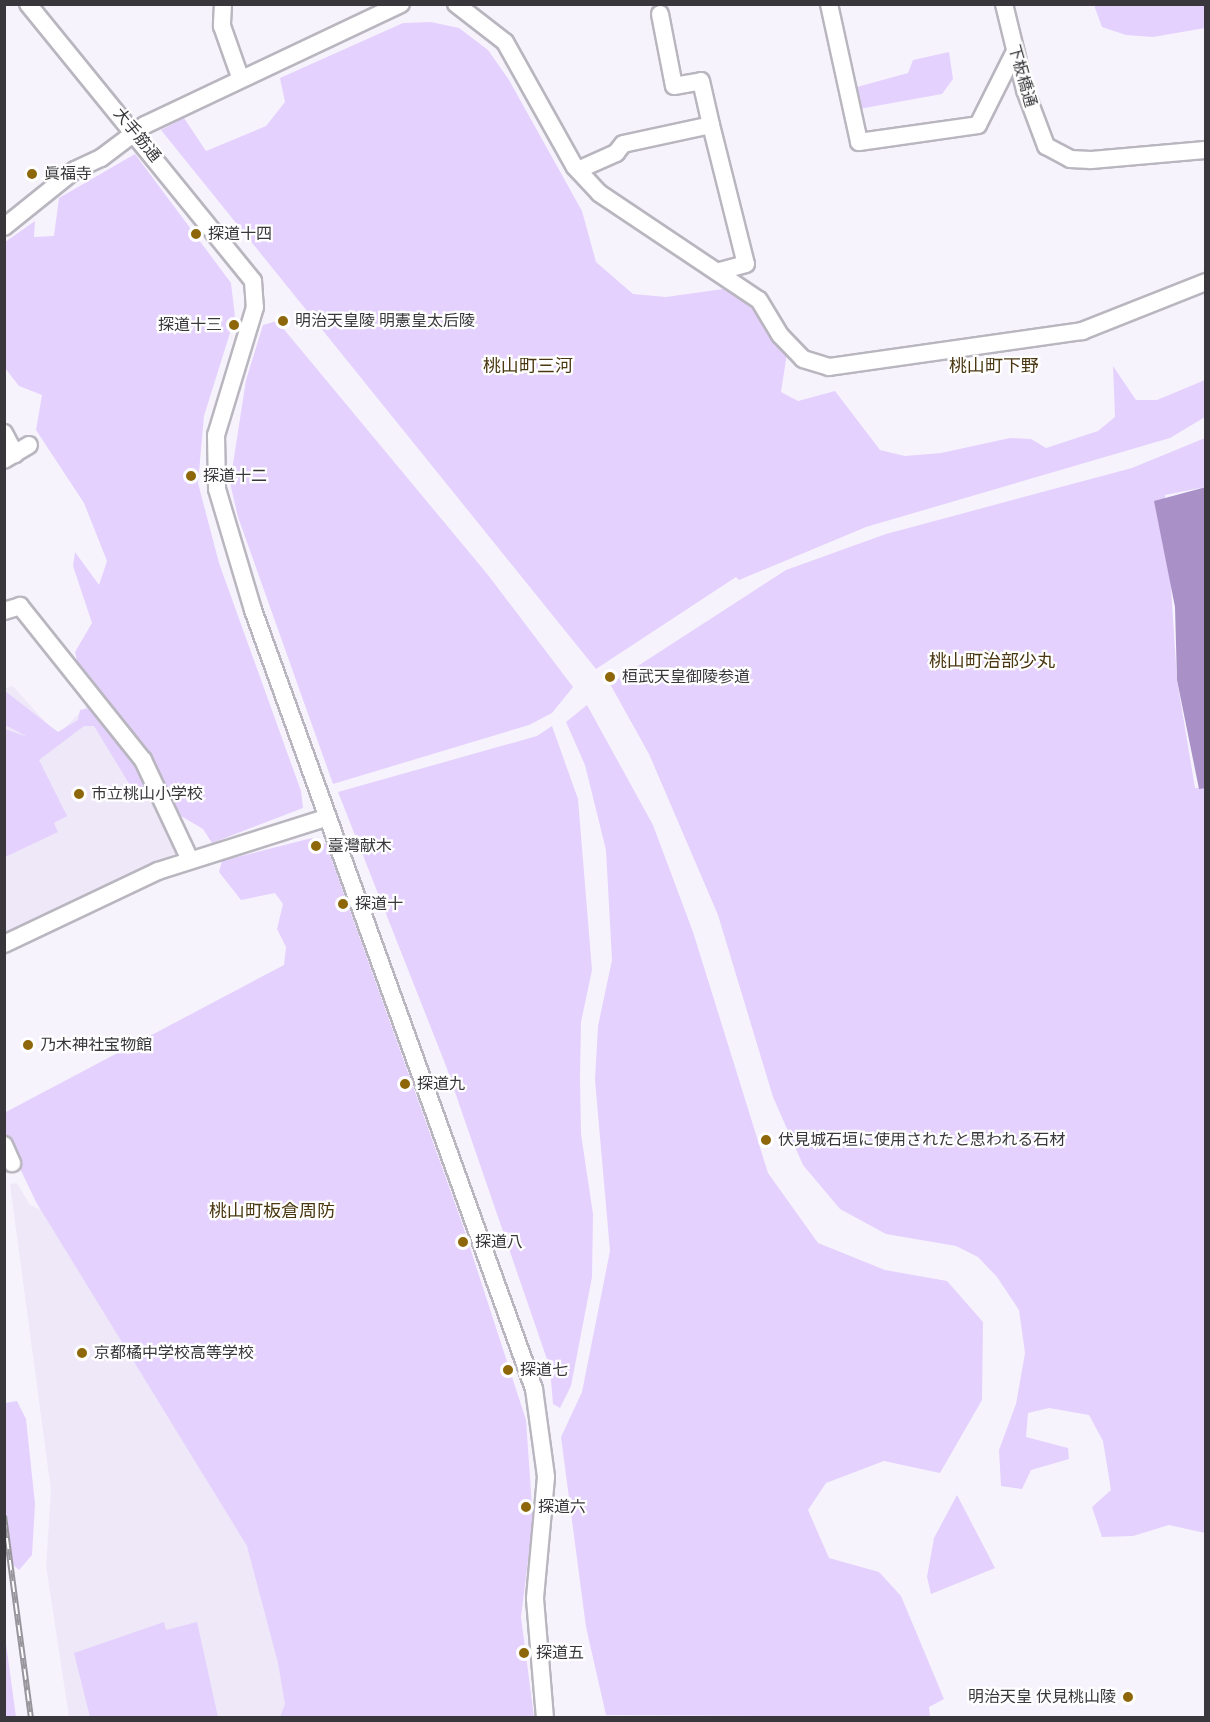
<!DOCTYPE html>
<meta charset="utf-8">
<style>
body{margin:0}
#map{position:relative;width:1210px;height:1722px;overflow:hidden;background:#f7f3fd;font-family:Figtree,"Noto Sans JP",sans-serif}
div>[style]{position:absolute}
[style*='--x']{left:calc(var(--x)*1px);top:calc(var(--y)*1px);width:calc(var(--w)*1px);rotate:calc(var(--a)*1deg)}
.built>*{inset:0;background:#efe8f9}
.green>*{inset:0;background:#e4d1fd}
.water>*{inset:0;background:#a991c8}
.roads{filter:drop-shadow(2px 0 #b9b6bf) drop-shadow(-2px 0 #b9b6bf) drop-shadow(0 2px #b9b6bf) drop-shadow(0 -2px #b9b6bf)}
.minor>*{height:16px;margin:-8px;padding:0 8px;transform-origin:8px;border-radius:8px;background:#fff}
.rail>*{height:6px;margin-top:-3px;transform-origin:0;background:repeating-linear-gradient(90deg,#fff 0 11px,#97949b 0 22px);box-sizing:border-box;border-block:2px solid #97949b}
.dots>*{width:16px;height:16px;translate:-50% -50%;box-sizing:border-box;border:3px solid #fff;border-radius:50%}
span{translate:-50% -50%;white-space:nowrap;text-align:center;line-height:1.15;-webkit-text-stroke:4.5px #fff;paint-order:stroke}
.street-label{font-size:16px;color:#39373b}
.poi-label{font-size:16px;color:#39373b}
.left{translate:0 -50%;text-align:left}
.right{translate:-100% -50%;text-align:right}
.neighbourhood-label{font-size:18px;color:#4b3812}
.frame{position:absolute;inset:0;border:6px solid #39373b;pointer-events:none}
</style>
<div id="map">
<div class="built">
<div style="clip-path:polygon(13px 686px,57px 735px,93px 700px,117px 731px,180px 851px,5px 936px,5px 688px)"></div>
<div style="clip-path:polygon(17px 1183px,30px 1205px,49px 1213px,249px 1544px,280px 1661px,287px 1702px,281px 1717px,69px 1717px,46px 1566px,51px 1491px,11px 1192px,10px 1184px)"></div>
</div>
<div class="green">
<div style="clip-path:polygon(1094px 5px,1205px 5px,1205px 28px,1153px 37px,1126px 35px,1102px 27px)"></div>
<div style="clip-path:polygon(431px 22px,459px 28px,488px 50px,509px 80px,582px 211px,596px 262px,633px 294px,666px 297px,723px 289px,748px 304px,787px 353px,781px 392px,798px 401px,835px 391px,880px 450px,905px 456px,941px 453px,1010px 438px,1031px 439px,1046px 448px,1098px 431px,1115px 417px,1113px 366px,1136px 400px,1157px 400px,1205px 380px,1205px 417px,1170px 438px,866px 527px,739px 580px,736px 577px,596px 669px,161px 130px,184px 118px,206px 151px,266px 126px,285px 102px,280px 78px,403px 23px)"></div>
<div style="clip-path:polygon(949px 52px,953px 79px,942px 94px,859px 109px,857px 87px,908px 73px,913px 60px)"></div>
<div style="clip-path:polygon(135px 154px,231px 283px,235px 317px,204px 416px,198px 483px,219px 563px,301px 791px,303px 808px,212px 843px,203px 829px,171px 810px,149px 754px,77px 661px,75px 652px,92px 623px,73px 566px,75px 552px,99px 585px,107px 561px,84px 503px,36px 430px,42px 395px,19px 386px,5px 368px,5px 242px,35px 221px,34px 237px,54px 236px,59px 198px)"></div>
<div style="clip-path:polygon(277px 321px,488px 575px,573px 687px,552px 713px,529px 725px,333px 784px,238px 517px,230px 483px,246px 380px,263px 325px)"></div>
<div style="clip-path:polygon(1205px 438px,1205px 487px,1165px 495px,1177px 680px,1195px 788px,1205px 788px,1205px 1533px,1169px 1525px,1133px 1536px,1102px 1537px,1092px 1507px,1111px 1490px,1103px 1441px,1089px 1415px,1049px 1408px,1028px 1413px,1026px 1437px,1068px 1448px,1069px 1459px,1031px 1470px,1022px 1489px,1001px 1486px,999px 1450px,1016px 1404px,1025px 1353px,1019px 1310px,997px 1277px,978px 1257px,956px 1246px,886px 1234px,840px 1209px,803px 1165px,773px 1097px,718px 915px,649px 754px,610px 684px,786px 570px,886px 534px,1132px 468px)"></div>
<div style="clip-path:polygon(5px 691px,58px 732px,78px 720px,80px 710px,96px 707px,123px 736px,148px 788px,136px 795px,94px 726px,84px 726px,39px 760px,67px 816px,54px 823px,58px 832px,5px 857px,5px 729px,28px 737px,5px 725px)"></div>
<div style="clip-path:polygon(587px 705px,653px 825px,693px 932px,768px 1173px,818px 1243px,885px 1270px,947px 1281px,983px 1322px,982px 1400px,940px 1473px,884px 1461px,826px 1483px,808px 1510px,829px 1558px,879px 1572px,901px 1596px,944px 1699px,929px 1707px,930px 1717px,606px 1715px,586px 1627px,561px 1437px,582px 1392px,610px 1251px,595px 1080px,598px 1026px,612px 960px,606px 850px,585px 765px,566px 722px)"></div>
<div style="clip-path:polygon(552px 726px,578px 799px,592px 970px,581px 1022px,580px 1077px,581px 1134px,593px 1214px,592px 1277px,571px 1386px,560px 1408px,553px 1404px,550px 1368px,446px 1066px,338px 792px,537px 736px)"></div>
<div style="clip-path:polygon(312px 838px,326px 844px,461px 1220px,526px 1420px,533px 1520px,521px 1617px,534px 1717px,280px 1717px,285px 1704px,278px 1663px,247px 1546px,36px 1202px,5px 1137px,4px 1113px,284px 965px,286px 947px,277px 929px,283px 904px,275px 893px,241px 900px,219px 872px,222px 861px)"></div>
<div style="clip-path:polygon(17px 1401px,26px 1419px,35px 1504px,32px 1555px,19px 1570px,12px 1564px,4px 1502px,5px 1403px)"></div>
<div style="clip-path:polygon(957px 1495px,995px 1568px,931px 1594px,927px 1577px,934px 1538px)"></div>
<div style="clip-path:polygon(164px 1622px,166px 1630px,197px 1622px,218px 1717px,90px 1717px,74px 1653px)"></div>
<div style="clip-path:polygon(5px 1636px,16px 1717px,5px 1717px)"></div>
</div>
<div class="water">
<div style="clip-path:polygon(1206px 487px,1206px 788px,1199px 789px,1177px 680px,1175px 607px,1154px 501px)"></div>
</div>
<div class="roads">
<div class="minor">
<div style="--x:28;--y:4;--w:357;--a:50.9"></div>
<div style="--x:253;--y:281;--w:26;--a:86"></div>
<div style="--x:255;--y:307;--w:134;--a:106.9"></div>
<div style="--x:216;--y:435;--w:54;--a:88.9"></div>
<div style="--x:217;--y:489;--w:126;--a:73.4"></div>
<div style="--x:253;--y:610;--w:828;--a:70.16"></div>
<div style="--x:534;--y:1389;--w:89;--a:82.2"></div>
<div style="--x:546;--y:1477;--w:122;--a:95.2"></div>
<div style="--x:535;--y:1599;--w:119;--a:85.2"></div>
<div style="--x:223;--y:4;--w:22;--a:93"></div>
<div style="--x:222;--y:26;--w:54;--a:70.6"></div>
<div style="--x:456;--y:4;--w:62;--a:37.8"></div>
<div style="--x:505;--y:42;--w:143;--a:60.8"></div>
<div style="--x:575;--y:167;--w:35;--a:47"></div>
<div style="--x:599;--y:193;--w:192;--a:33.8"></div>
<div style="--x:759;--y:300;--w:41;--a:59"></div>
<div style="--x:780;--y:335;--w:33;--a:46"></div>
<div style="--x:803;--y:359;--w:27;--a:17"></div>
<div style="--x:829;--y:367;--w:256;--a:-8.1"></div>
<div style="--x:1082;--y:331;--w:133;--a:-21.6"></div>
<div style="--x:829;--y:4;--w:141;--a:77.7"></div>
<div style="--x:859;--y:142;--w:120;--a:-8.1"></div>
<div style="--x:978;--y:125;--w:80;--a:-63.4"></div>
<div style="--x:1004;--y:4;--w:89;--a:76.3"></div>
<div style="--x:1025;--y:90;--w:60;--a:69.4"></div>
<div style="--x:1046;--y:146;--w:27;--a:28"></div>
<div style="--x:1070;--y:159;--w:21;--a:3"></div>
<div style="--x:1091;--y:160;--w:115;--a:-5"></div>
<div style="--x:660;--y:14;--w:73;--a:79"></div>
<div style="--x:674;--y:86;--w:27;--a:-10"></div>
<div style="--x:701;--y:81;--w:45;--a:77.2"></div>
<div style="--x:578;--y:170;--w:42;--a:-24.1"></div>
<div style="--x:616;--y:153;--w:11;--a:-52"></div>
<div style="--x:623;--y:144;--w:90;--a:-12.2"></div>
<div style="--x:711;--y:125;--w:143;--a:75.9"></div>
<div style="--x:746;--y:264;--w:30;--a:165"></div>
<div style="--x:4;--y:227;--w:91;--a:-38.8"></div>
<div style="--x:75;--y:170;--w:29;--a:-25"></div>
<div style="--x:101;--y:158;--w:55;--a:-36.9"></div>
<div style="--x:145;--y:125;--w:283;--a:-25.3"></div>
<div style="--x:4;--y:433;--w:24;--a:62"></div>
<div style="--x:4;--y:460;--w:29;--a:-31"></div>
<div style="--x:4;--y:611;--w:17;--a:-17"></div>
<div style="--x:20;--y:606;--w:197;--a:51.4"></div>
<div style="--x:143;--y:760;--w:110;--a:64.8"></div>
<div style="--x:4;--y:944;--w:170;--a:-25.4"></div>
<div style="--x:158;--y:871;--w:178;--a:-17.6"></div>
<div style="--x:4;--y:1145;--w:20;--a:66"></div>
</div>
</div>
<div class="rail">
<div style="--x:4;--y:1516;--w:204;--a:82.4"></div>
</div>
<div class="dots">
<div style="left:32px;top:174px;background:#8d6709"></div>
<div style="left:196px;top:234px;background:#8d6709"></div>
<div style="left:283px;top:321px;background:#8d6709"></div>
<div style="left:234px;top:325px;background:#8d6709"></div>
<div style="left:191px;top:476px;background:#8d6709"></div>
<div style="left:610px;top:677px;background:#8d6709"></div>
<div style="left:79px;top:794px;background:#8d6709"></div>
<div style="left:316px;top:846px;background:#8d6709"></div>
<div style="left:343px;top:904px;background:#8d6709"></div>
<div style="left:28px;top:1045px;background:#8d6709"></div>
<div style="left:405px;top:1084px;background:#8d6709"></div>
<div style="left:766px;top:1140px;background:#8d6709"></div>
<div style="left:463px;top:1242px;background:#8d6709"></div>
<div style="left:82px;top:1353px;background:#8d6709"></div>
<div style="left:508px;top:1370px;background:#8d6709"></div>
<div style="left:526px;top:1507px;background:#8d6709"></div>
<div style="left:524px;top:1653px;background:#8d6709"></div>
<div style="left:1128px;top:1697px;background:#8d6709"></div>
</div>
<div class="street-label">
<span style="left:1022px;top:76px;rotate:74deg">下板橋通</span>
<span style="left:137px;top:135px;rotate:51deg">大手筋通</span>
</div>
<div class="poi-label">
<span class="left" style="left:44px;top:174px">眞福寺</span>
<span class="left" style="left:208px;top:234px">探道十四</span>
<span class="left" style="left:295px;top:321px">明治天皇陵 明憲皇太后陵</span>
<span class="right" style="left:222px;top:325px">探道十三</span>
<span class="left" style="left:203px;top:476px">探道十二</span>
<span class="left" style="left:622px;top:677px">桓武天皇御陵参道</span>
<span class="left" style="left:91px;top:794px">市立桃山小学校</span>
<span class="left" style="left:328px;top:846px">臺灣献木</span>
<span class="left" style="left:355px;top:904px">探道十</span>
<span class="left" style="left:40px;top:1045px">乃木神社宝物館</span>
<span class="left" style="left:417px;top:1084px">探道九</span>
<span class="left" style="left:778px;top:1140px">伏見城石垣に使用されたと思われる石材</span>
<span class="left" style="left:475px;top:1242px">探道八</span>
<span class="left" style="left:94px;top:1353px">京都橘中学校高等学校</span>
<span class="left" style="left:520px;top:1370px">探道七</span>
<span class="left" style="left:538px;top:1507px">探道六</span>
<span class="left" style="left:536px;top:1653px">探道五</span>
<span class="right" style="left:1116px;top:1697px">明治天皇 伏見桃山陵</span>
</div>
<div class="neighbourhood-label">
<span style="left:528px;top:366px">桃山町三河</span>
<span style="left:994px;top:366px">桃山町下野</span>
<span style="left:992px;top:661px">桃山町治部少丸</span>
<span style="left:272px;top:1211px">桃山町板倉周防</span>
</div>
<div class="frame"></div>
</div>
